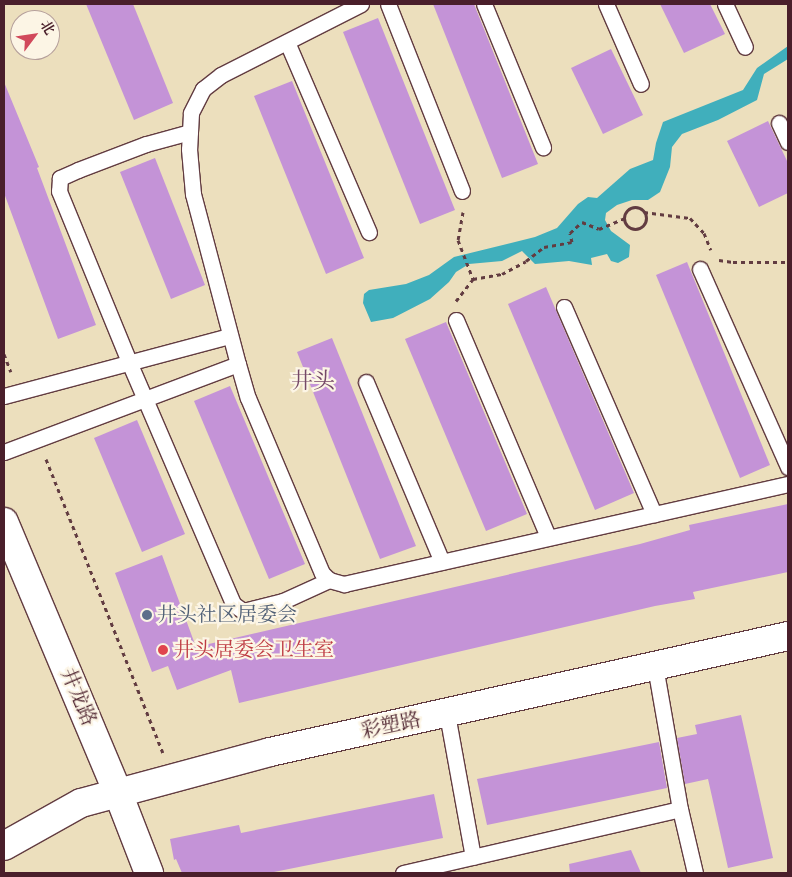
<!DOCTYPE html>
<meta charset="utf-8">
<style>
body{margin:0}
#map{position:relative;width:792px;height:877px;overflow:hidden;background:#ecdfbd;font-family:"IM FELL DW Pica","Noto Serif SC",serif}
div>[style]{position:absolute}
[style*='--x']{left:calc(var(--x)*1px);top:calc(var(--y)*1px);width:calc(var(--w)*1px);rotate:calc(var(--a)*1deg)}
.water>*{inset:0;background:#40afbc}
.building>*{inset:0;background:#c493d7}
.path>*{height:3px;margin-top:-1.5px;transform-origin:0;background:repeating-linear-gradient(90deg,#623c41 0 4px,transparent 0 8px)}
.path>.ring{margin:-1.5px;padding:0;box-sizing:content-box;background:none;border:3px solid #623c41;border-radius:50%}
.roads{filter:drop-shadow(1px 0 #623c41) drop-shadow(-1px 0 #623c41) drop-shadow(0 1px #623c41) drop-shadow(0 -1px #623c41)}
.service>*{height:15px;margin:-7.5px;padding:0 7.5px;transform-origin:7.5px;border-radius:7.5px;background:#fff}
.tertiary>*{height:28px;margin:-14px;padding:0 14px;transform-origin:14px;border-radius:14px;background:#fff}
.dots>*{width:14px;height:14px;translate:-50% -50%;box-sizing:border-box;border:2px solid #fcf5e5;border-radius:50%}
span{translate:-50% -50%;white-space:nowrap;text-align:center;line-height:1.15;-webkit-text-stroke:4.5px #fcf5e5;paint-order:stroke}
.service-label{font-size:20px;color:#4e5e75}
.left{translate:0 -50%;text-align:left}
.health-label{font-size:20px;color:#be3a42}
.street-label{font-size:20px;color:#4a1f2b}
.quarter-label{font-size:22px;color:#754867}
.frame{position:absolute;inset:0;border:5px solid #4a1f2b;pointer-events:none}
.north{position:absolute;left:10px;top:10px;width:50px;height:50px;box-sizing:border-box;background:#fcf5e5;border:1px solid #b59f9b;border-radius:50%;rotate:59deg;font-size:14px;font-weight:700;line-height:20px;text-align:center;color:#4a1f2b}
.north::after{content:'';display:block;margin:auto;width:18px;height:22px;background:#d1495b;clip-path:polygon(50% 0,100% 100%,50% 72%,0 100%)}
</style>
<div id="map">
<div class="water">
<div style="clip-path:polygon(788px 46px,788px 59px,764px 74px,757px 100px,718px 120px,682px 134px,672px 147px,670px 167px,660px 192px,648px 200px,632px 200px,617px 205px,606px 213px,605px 220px,611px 231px,630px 245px,629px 257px,618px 263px,611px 261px,607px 254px,591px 258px,592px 265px,569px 261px,535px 264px,522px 251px,502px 261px,469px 264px,456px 272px,449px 282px,430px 299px,393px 318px,371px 322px,363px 303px,364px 294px,369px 290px,406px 284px,429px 275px,454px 257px,535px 237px,557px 228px,578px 204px,588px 197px,597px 198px,630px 169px,653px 160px,656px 143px,663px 122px,743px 90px,757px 68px)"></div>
</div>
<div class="building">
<div style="clip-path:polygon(86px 4px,133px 4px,173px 103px,134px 120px)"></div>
<div style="clip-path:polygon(433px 4px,474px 4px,538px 164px,502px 178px)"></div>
<div style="clip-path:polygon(660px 4px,710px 4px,725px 34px,684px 53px)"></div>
<div style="clip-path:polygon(378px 18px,455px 210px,420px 224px,343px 32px)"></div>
<div style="clip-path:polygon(611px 49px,643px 115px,603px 134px,571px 68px)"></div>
<div style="clip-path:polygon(292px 81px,364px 258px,326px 274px,254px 96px)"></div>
<div style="clip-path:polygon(4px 82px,39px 167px,37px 168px,96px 325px,58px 339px,4px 193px)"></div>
<div style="clip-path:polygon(768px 121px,788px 163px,788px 193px,759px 207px,727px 141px)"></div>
<div style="clip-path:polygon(155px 158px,205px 285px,171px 299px,120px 172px)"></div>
<div style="clip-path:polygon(687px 262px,770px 465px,740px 478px,656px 275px)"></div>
<div style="clip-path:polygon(546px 287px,634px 493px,595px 510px,508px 304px)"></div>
<div style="clip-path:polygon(446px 322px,527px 514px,486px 531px,405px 339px)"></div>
<div style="clip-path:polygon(332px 338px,416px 546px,380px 559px,297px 352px)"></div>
<div style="clip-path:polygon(230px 386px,305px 564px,269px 579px,194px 401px)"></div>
<div style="clip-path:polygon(137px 420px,185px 534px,142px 552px,94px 438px)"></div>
<div style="clip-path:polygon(788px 504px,788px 572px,693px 592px,695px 599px,655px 606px,239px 703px,231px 670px,177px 690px,168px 666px,152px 672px,115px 573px,162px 555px,196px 647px,640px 544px,690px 530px,689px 525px)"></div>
<div style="clip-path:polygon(741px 715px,773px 858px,728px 868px,708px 779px,685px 784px,677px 738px,697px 734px,695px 725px)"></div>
<div style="clip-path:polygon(659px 742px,667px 788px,487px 825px,477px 779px)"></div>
<div style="clip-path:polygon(434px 794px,443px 838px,269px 873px,182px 873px,176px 859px,174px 860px,170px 839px,239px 825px,241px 833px)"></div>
<div style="clip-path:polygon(631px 850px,641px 873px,570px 873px,569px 864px)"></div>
</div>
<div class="path">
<div class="ring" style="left:624px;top:207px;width:19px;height:19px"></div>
<div style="--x:463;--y:212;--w:28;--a:100"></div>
<div style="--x:458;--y:240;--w:42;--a:69"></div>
<div style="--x:644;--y:212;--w:46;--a:7.4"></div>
<div style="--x:690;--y:218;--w:21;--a:47"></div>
<div style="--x:704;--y:233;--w:18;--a:68"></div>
<div style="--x:719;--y:260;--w:14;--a:8"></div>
<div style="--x:733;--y:262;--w:55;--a:0"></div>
<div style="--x:456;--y:301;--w:28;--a:-52"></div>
<div style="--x:473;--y:279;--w:29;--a:-10"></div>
<div style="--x:502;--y:274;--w:27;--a:-28"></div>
<div style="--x:526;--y:261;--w:23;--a:-38"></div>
<div style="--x:544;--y:247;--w:28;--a:-10"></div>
<div style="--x:572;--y:242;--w:9;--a:-103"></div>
<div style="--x:570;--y:233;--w:16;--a:-43"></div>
<div style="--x:582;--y:222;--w:18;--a:22"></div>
<div style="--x:599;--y:229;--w:28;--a:-23"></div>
<div style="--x:4;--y:354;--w:19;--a:69"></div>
<div style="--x:46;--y:459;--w:316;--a:68.3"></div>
</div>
<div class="roads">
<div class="service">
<div style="--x:361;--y:4;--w:157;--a:153.1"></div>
<div style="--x:221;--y:75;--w:23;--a:142"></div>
<div style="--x:203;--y:89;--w:27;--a:117"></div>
<div style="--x:191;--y:113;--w:36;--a:93"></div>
<div style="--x:189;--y:149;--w:45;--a:84.9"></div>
<div style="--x:193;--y:194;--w:176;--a:75.2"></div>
<div style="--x:238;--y:364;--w:35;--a:74"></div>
<div style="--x:248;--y:398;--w:190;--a:67.1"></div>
<div style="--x:322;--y:573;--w:10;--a:45"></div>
<div style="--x:329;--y:580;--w:16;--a:15"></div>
<div style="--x:344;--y:584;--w:455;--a:-12.7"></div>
<div style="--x:388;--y:4;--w:201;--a:68.4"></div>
<div style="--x:484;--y:4;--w:155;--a:67.6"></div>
<div style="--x:606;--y:4;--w:87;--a:66.4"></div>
<div style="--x:725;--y:4;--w:47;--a:65.1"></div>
<div style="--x:287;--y:42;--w:207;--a:66.7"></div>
<div style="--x:779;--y:123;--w:21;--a:65"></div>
<div style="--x:190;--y:132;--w:46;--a:164.7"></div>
<div style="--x:146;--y:144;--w:73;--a:159.1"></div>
<div style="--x:78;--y:170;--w:20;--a:156"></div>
<div style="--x:60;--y:178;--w:13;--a:94"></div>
<div style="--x:59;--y:191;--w:185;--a:67.7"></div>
<div style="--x:129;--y:362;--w:263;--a:66.7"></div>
<div style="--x:233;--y:604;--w:12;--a:35"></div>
<div style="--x:243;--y:611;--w:41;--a:-14"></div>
<div style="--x:283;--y:601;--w:51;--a:-24.5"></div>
<div style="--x:700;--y:269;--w:217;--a:66"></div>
<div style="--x:564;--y:307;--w:226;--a:66.5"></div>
<div style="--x:456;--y:320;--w:236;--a:67"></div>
<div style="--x:366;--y:382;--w:195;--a:67.1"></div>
<div style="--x:4;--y:396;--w:234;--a:-14.9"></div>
<div style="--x:4;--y:452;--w:250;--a:-20.6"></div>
<div style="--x:655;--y:666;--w:145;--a:80.1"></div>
<div style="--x:447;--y:714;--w:145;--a:79.7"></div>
<div style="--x:403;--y:873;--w:284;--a:-13"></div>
<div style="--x:680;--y:809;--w:66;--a:76.8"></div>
</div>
<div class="tertiary">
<div style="--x:4;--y:522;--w:294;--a:67.2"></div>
<div style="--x:118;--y:793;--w:86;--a:68.8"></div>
<div style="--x:4;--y:846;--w:88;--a:-29.2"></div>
<div style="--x:81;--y:803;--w:196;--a:-15.1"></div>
<div style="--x:270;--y:752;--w:531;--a:-12.62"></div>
</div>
</div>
<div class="dots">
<div style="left:147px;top:615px;background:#5c6f8a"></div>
<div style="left:163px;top:650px;background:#e0444e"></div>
</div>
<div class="service-label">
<span class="left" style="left:157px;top:615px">井头社区居委会</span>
</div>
<div class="health-label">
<span class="left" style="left:174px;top:650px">井头居委会卫生室</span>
</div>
<div class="street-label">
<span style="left:78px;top:697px;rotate:67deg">井龙路</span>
<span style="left:391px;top:726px;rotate:-12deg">彩塑路</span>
</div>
<div class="quarter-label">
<span style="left:313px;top:382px">井头</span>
</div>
<div class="frame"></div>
<div class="north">北</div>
</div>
